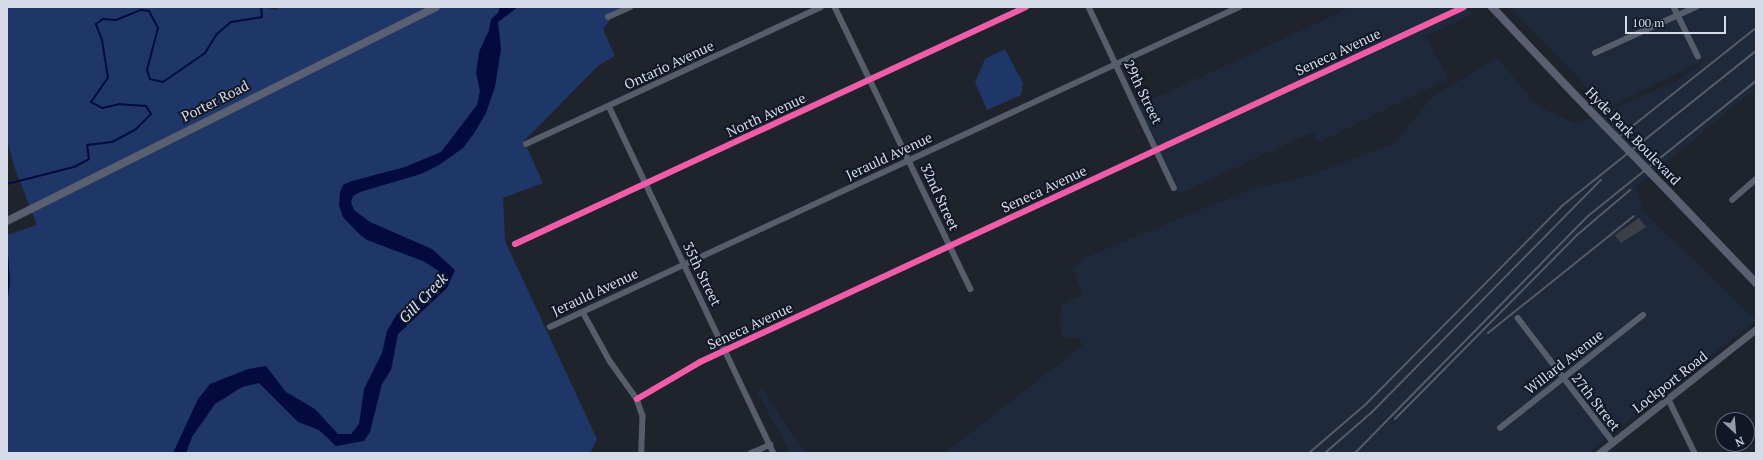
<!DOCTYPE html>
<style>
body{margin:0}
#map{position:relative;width:1763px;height:460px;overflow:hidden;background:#1f232b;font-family:"PT Serif",serif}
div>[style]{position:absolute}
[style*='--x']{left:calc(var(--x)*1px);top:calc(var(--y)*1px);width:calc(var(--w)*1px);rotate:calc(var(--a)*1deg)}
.built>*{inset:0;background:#1e293c}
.green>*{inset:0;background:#1e3768}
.water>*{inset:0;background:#030a3d}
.stream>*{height:2px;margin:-1px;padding:0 1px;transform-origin:1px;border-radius:1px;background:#030a3d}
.building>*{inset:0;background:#3c4046}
.minor>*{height:5.5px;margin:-2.75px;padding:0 2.75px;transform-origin:2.75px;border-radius:2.75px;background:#565e6c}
.tertiary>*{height:7px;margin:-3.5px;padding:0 3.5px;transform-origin:3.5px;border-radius:3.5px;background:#565e6c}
.secondary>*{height:8px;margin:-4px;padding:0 4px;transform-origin:4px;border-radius:4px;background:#596071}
.rail>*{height:2px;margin:-1px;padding:0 1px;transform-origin:1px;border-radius:1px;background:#565c66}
.secondary-bridge>*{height:8px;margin:-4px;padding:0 4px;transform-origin:4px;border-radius:4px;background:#596071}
.cycleway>*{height:6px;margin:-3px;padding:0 3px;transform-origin:3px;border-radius:3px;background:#f35aa7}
span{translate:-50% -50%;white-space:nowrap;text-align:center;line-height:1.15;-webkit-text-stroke:4px #101827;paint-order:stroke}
.street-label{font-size:14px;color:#d6dce7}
.water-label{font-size:15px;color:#d9e3f6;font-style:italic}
.frame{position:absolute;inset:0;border:8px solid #d6dce7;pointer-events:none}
.north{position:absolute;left:1715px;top:412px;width:40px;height:40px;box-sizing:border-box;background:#101827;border:1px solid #5f6674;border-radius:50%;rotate:154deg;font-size:11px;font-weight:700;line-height:16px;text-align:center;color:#d6dce7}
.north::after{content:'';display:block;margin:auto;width:14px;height:18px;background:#969ba5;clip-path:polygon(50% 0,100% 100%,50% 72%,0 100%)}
.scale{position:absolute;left:1625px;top:16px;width:101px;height:18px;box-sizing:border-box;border:2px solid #d6dce7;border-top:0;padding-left:5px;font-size:12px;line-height:14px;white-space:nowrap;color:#d6dce7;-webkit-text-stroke:3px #101827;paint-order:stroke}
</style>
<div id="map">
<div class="built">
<div style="clip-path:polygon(1351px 7px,1467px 7px,1474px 14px,1426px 36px,1448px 79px,1319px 143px,1313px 132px,1179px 194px,1138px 106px)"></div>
<div style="clip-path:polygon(1510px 7px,1756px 7px,1756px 88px,1635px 188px,1645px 213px,1756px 320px,1588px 453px,945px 453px,1083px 345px,1078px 337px,1063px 339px,1059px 326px,1061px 305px,1083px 295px,1072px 269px,1084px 258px,1251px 189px,1313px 174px,1394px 143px,1432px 97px,1497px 58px,1538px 106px,1577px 124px,1677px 81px,1706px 59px,1607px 108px)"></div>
<div style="clip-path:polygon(763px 388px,790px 431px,807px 453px,791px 453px,756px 391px)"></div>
</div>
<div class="green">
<div style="clip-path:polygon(7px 7px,263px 7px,276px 10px,278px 7px,620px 7px,603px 29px,615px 56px,599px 65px,524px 141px,543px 183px,503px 198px,505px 241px,597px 439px,590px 453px,7px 453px,7px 235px,37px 225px,15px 169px,7px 140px)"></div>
<div style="clip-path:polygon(1005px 49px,1023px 83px,1021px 95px,987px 110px,975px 82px,985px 59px)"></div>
</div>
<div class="water">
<div style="clip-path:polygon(500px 7px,518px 7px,498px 22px,501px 49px,495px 87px,486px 113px,475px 132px,463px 148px,439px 165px,421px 174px,360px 192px,353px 196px,351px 202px,354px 210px,370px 222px,432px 249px,455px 270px,447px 288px,398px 334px,391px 370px,382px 384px,370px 432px,364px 441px,336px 446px,319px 430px,298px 422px,259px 383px,242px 387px,215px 404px,192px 437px,186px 453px,173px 453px,198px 399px,210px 384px,248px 369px,266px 366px,286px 392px,315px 409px,338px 434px,351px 434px,359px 424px,364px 389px,382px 353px,387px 331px,397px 314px,432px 288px,440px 276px,439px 271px,423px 261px,367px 240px,358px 233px,343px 217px,339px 205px,340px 192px,343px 185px,352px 181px,405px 167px,441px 152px,477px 105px,480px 91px,476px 73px,479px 52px,489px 30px,491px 19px,498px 13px)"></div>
<div style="clip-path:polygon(7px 237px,10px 281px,7px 308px)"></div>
</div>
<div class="stream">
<div style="--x:7;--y:184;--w:69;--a:-14.2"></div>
<div style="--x:74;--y:167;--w:17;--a:-28"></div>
<div style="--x:89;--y:159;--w:14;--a:-98"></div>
<div style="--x:87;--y:145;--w:25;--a:-7"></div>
<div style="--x:112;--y:142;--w:27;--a:-28"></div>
<div style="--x:136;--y:129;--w:21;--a:-45"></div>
<div style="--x:151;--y:114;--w:9;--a:-122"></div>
<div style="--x:146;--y:106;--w:26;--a:-176"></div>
<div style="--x:120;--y:104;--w:18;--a:167"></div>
<div style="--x:102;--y:108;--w:13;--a:-151"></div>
<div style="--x:91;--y:102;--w:29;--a:-55"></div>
<div style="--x:108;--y:78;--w:38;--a:-99"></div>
<div style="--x:102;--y:40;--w:17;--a:-111"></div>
<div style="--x:96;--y:24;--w:9;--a:-36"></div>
<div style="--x:103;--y:19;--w:13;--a:4"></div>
<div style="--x:116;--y:20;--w:27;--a:-22"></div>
<div style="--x:141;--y:10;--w:8;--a:7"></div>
<div style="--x:149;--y:11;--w:19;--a:62"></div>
<div style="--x:158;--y:28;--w:43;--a:104.7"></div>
<div style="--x:147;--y:70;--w:9;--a:72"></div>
<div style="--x:150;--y:79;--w:13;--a:13"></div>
<div style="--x:163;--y:82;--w:51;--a:-34.6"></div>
<div style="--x:205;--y:53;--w:22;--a:-58"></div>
<div style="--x:217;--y:34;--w:18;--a:-41"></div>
<div style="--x:231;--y:22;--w:31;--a:-9"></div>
<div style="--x:262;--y:17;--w:10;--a:-96"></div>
</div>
<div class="building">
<div style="clip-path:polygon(1639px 218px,1646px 227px,1621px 243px,1615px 235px)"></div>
</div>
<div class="minor">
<div style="--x:835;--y:7;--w:313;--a:64.3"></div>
<div style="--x:1089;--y:7;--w:200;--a:64.8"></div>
<div style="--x:1674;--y:7;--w:55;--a:63.9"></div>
<div style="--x:608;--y:17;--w:24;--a:-24"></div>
<div style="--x:1595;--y:53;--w:111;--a:-24.5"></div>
<div style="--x:609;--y:106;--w:384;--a:64.6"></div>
<div style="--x:526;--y:144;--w:325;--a:-24.9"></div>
<div style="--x:1732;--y:200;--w:32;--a:-41"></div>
<div style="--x:515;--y:244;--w:563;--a:-24.88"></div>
<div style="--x:583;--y:312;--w:56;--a:61.1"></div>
<div style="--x:610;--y:361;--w:47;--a:54.6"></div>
<div style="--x:637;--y:399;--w:18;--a:71"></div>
<div style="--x:643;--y:416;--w:37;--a:92"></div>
<div style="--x:1518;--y:318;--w:156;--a:52.5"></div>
<div style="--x:550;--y:327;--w:760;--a:-24.91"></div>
<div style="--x:637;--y:399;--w:73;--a:-30.4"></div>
<div style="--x:700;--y:362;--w:842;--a:-24.92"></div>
<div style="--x:1669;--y:400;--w:59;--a:63.9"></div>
<div style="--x:1500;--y:428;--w:182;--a:-38.3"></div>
<div style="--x:751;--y:453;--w:21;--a:-23"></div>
</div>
<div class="tertiary">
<div style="--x:1599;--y:453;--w:200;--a:-38.3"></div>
</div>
<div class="secondary">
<div style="--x:1492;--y:7;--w:121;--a:46.7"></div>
<div style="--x:1669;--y:192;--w:126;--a:46.3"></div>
<div style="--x:7;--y:221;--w:479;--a:-26.5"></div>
</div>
<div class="rail">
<div style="--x:1620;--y:136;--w:174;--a:-38.5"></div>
<div style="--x:1488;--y:333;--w:187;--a:-38.7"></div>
<div style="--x:1395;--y:419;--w:259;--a:-45.3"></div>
<div style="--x:1577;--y:235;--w:70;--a:-40.3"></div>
<div style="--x:1309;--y:453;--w:74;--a:-40.6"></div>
<div style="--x:1365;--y:405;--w:281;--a:-45.3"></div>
<div style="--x:1563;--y:205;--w:247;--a:-38.6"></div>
<div style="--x:1325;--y:453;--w:62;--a:-41.1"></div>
<div style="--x:1372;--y:412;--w:326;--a:-45.4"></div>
<div style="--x:1355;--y:453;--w:332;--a:-45.5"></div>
<div style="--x:1588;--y:216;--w:216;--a:-38.8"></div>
</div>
<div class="secondary-bridge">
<div style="--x:1575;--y:95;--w:135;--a:45.9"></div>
</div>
<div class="cycleway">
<div style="--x:515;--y:244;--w:563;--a:-24.88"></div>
<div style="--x:637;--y:399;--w:73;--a:-30.4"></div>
<div style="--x:700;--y:362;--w:842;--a:-24.92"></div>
</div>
<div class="street-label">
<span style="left:1338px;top:52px;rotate:-25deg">Seneca Avenue</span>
<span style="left:669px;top:65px;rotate:-25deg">Ontario Avenue</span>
<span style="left:1143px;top:92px;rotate:64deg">29th Street</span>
<span style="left:215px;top:101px;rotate:-27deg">Porter Road</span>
<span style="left:766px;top:115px;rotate:-25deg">North Avenue</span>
<span style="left:1633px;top:136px;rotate:46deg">Hyde Park Boulevard</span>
<span style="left:889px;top:156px;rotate:-25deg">Jerauld Avenue</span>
<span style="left:1044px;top:189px;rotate:-25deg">Seneca Avenue</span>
<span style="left:940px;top:197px;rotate:65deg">32nd Street</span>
<span style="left:702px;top:274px;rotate:64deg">35th Street</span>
<span style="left:595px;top:292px;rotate:-25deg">Jerauld Avenue</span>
<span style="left:750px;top:326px;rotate:-25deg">Seneca Avenue</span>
<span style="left:1564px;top:362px;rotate:-38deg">Willard Avenue</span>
<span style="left:1670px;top:382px;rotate:-38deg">Lockport Road</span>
<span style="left:1596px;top:402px;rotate:52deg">27th Street</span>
</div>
<div class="water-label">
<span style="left:423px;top:298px;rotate:-46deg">Gill Creek</span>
</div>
<div class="frame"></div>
<div class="north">N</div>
<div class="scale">100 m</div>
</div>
